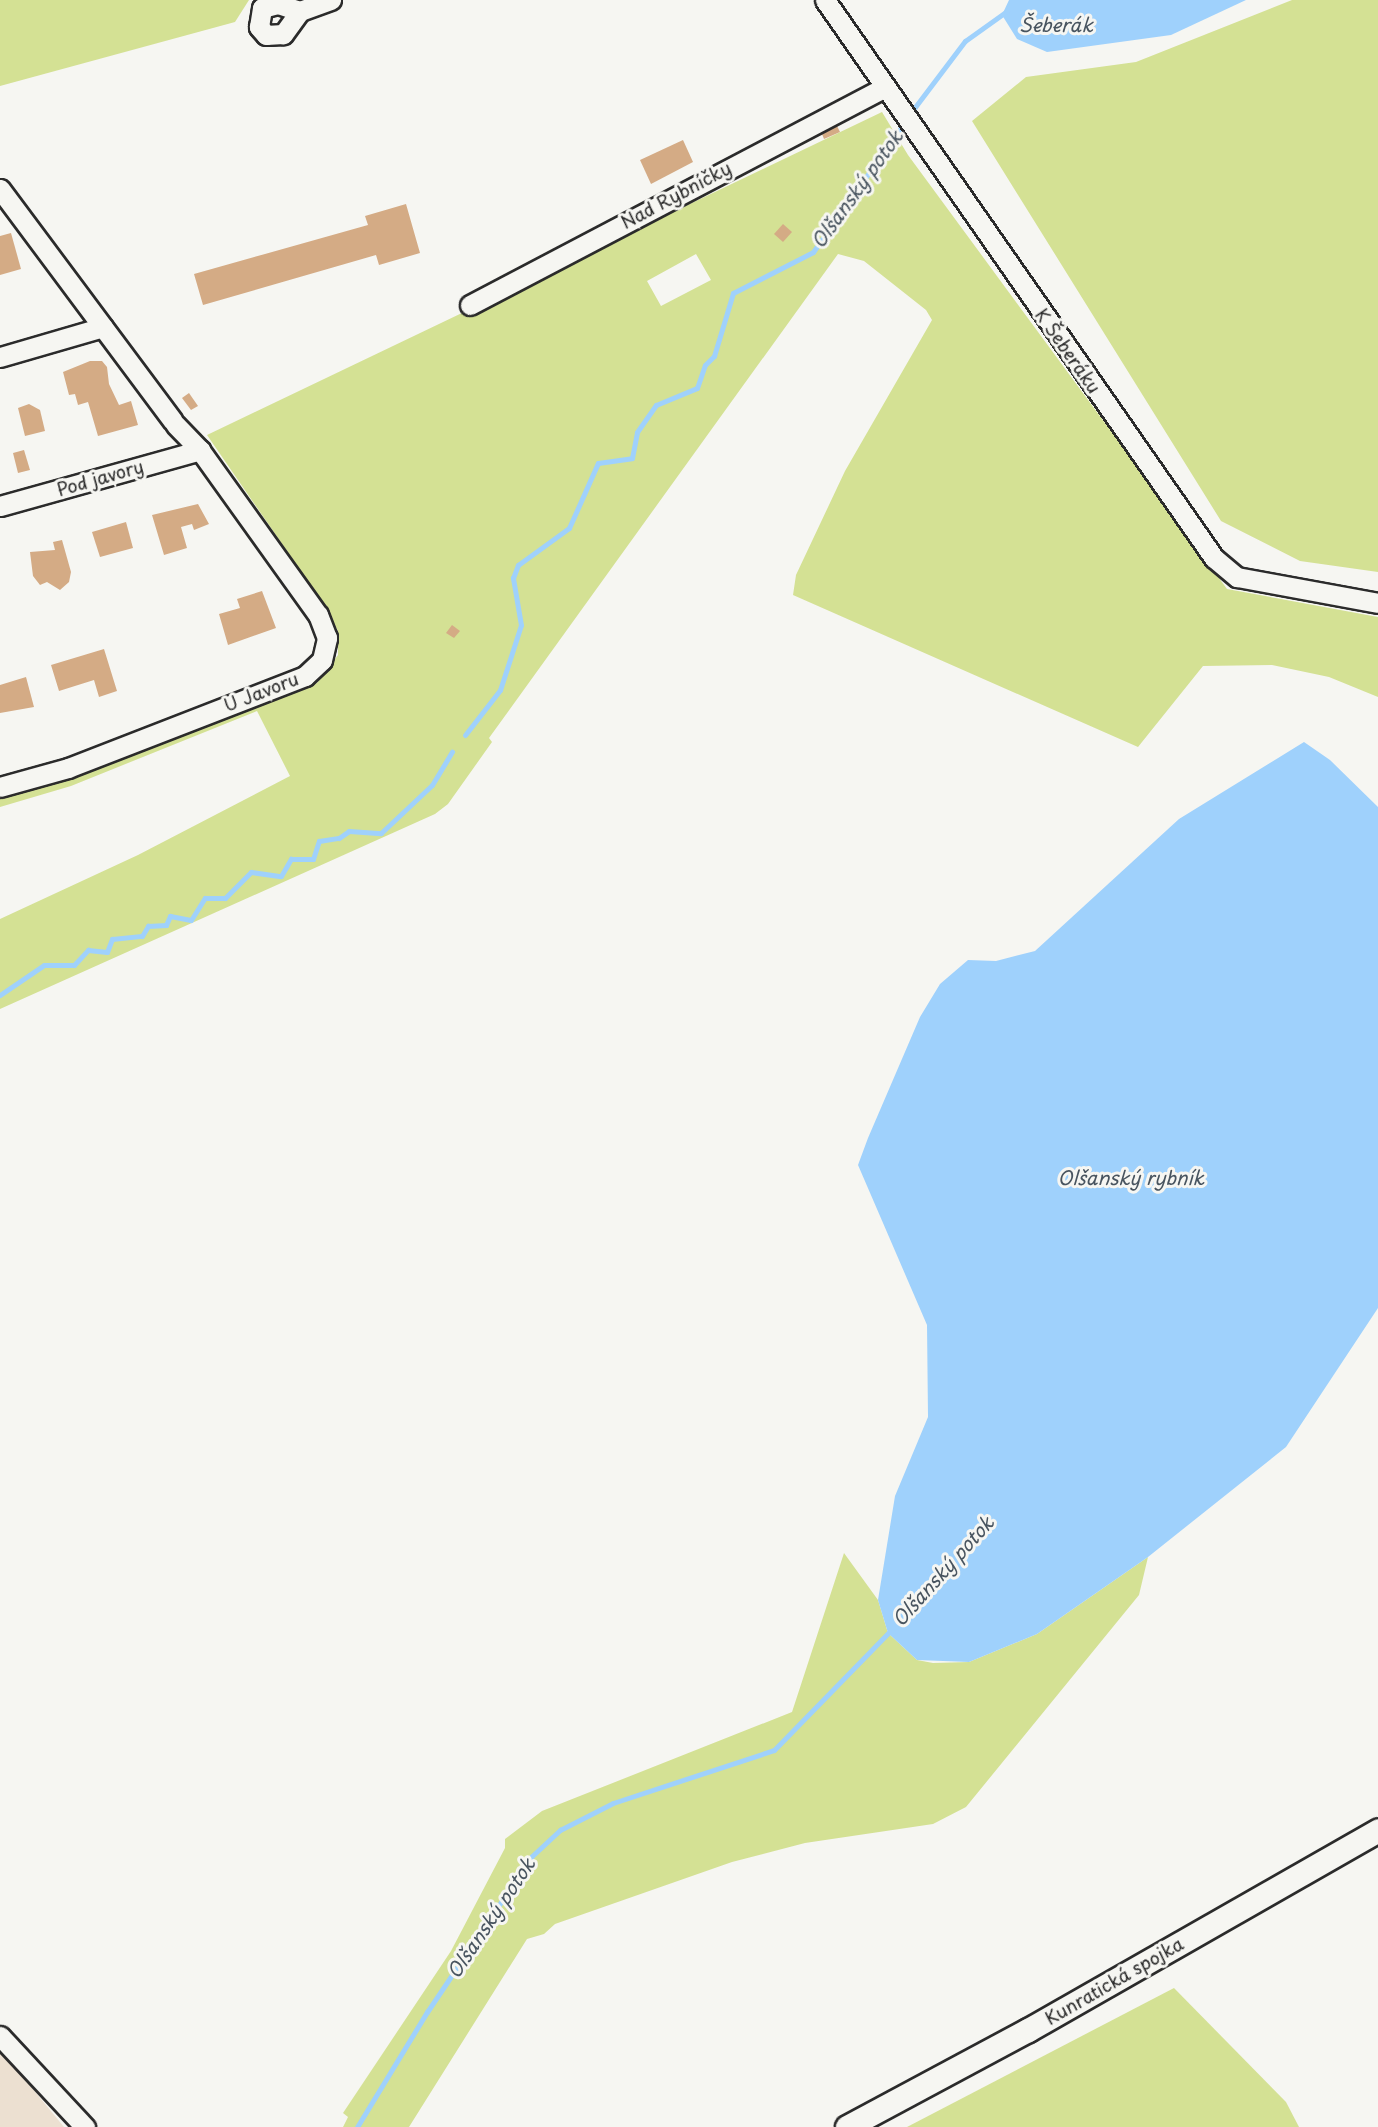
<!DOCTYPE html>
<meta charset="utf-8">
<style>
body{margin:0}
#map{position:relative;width:1378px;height:2127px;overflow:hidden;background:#f6f6f2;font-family:"Playpen Sans",sans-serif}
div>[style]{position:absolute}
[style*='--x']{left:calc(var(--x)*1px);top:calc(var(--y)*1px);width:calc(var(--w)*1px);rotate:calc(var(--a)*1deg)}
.built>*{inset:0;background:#ece0d1}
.green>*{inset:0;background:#d4e194}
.water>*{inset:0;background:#9fd1fc}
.stream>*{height:5px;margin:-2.5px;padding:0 2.5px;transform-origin:2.5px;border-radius:2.5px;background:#9fd1fc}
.building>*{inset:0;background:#d4ab85}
.roads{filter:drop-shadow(2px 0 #2b2b2b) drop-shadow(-2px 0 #2b2b2b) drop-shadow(0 2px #2b2b2b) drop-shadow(0 -2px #2b2b2b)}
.minor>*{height:19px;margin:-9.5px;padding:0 9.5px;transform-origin:9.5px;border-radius:9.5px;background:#f6f6f2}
.major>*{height:23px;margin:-11.5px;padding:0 11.5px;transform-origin:11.5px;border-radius:11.5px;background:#f6f6f2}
span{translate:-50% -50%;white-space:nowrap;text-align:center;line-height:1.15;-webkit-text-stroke:6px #f6f6f2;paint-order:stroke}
.street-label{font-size:18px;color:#2b2b2b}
.water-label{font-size:19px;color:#48545f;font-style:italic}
</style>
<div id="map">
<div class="built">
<div style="clip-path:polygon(0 2049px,64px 2127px,0 2127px)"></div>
</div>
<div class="green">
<div style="clip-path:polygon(0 0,249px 0,235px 22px,0 86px)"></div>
<div style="clip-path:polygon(1292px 0,1378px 0,1378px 572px,1300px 561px,1221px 521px,972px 121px,1026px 77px,1136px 62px)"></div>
<div style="clip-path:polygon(evenodd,882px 112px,908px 155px,1227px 589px,1378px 617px,1378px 697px,1329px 677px,1272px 665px,1203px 666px,1138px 747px,793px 595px,796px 575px,845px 471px,932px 320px,926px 310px,864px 261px,838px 254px,489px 738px,492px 742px,448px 804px,435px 814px,0 1009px,0 919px,138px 855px,290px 776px,257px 711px,71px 786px,0 807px,0 799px,74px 778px,317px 683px,338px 655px,338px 631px,322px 602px,207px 435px,882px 112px,696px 254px,711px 280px,661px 306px,647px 281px,696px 254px)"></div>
<div style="clip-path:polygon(844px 1553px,878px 1600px,888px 1633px,917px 1660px,933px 1663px,969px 1662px,1037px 1634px,1148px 1557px,1139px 1595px,966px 1807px,933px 1824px,805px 1843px,732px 1862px,555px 1924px,544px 1934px,527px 1939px,409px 2127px,343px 2127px,348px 2117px,343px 2113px,451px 1951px,505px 1848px,505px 1839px,542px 1811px,792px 1712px)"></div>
<div style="clip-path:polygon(1174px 1988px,1286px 2102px,1299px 2127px,907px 2127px)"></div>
</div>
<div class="water">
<div style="clip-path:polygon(1009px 0,1246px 0,1171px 35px,1047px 52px,1017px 39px,1002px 15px)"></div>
<div style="clip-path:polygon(1304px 742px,1330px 760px,1378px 807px,1378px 1308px,1286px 1447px,1148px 1557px,1037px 1634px,969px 1662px,917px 1660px,888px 1633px,878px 1600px,895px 1496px,928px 1417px,927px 1325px,858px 1165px,868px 1138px,920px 1017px,940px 984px,968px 960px,996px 961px,1035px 951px,1179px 819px)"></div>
</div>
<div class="stream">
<div style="--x:909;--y:115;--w:93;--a:-52.9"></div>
<div style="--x:965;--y:41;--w:52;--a:-35.5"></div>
<div style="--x:465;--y:735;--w:57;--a:-52.1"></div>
<div style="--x:500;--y:690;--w:68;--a:-72.1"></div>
<div style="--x:521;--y:625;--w:48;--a:-99.7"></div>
<div style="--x:513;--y:578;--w:14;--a:-69"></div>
<div style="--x:518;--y:565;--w:63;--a:-36"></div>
<div style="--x:569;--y:528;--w:71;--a:-66"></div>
<div style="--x:598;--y:463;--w:34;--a:-8"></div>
<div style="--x:632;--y:458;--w:26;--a:-79"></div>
<div style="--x:637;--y:432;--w:33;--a:-55"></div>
<div style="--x:656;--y:405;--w:44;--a:-22.5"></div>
<div style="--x:697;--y:388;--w:24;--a:-71"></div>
<div style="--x:705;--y:365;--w:13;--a:-45"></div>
<div style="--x:714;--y:356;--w:66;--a:-73.2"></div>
<div style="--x:733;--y:293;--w:90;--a:-27.1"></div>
<div style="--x:813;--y:252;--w:158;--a:-54.8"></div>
<div style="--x:0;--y:995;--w:53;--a:-34.3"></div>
<div style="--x:44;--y:965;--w:30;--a:0"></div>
<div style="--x:74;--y:965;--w:21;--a:-47"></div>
<div style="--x:88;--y:950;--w:19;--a:6"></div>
<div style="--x:107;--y:952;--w:14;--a:-69"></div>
<div style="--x:112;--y:939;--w:30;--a:-6"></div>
<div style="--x:142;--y:936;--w:12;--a:-59"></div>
<div style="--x:148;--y:926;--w:18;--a:-3"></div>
<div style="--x:166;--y:925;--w:10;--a:-66"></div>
<div style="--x:170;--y:916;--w:21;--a:11"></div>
<div style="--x:191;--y:920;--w:26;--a:-58"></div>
<div style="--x:205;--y:898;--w:20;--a:0"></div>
<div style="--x:225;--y:898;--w:37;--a:-45"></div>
<div style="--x:251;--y:872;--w:30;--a:8"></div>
<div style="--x:281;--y:876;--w:20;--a:-60"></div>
<div style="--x:291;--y:859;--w:22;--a:0"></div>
<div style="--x:313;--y:859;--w:19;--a:-72"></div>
<div style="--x:319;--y:841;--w:20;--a:-9"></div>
<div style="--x:339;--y:838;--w:12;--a:-35"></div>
<div style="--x:349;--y:831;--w:32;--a:4"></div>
<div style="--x:381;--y:833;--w:70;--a:-43.3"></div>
<div style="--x:432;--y:785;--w:39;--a:-59"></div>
<div style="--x:357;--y:2127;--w:135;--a:-58.7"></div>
<div style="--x:427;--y:2012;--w:187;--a:-56.1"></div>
<div style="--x:531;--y:1857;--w:40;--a:-43"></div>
<div style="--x:560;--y:1830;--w:59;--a:-27"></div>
<div style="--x:613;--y:1803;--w:169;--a:-18.2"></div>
<div style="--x:774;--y:1750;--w:170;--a:-45.7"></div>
</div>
<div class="building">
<div style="clip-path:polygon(837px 126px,840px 132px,824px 139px,822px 134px)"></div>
<div style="clip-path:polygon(683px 140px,693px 162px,651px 184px,640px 160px)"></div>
<div style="clip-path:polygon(406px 204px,420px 253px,379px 265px,376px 255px,203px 305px,194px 274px,368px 225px,365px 216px)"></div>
<div style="clip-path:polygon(783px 224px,792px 232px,783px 242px,774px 234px)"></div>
<div style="clip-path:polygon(11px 233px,21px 269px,0 275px,0 236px)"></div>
<div style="clip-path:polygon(90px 361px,102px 361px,107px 367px,109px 384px,119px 405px,131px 401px,138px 425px,98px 436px,88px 402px,78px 405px,75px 394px,69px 395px,63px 372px)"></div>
<div style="clip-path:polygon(189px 393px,198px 406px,191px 410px,182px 398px)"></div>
<div style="clip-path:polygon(29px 404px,40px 410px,45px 431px,25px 436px,18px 408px)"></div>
<div style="clip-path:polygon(24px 450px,30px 470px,18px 473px,13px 453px)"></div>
<div style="clip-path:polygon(198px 504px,209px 524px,194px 530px,192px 524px,181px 527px,187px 548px,164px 555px,152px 515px)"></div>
<div style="clip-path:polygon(126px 522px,133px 548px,100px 557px,92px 532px)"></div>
<div style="clip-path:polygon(62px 540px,71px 572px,69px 582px,60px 590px,47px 582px,40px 585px,33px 576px,30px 552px,55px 550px,53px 542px)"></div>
<div style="clip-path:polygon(262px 591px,276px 628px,228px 645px,219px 614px,240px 608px,237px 599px)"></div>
<div style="clip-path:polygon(452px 625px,460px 631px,454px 638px,446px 633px)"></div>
<div style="clip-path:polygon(104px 649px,117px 691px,99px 697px,94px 680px,59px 691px,51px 665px)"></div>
<div style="clip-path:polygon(26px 677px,34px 707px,0 713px,0 685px)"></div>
</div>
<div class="roads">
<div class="minor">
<div style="--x:825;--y:0;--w:680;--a:55.12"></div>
<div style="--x:1214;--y:558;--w:30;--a:40"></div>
<div style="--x:1237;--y:577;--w:143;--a:10.4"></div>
<div style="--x:300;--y:11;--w:29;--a:126"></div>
<div style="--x:283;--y:34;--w:17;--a:177"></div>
<div style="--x:266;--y:35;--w:11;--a:-131"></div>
<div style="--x:259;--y:27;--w:19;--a:-81"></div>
<div style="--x:262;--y:8;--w:16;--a:-14"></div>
<div style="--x:278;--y:4;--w:23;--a:18"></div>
<div style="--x:300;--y:11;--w:33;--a:-20"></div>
<div style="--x:0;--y:189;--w:289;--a:53.3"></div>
<div style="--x:470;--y:305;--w:467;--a:-27.7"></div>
<div style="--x:0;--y:357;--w:107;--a:-16.2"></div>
<div style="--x:0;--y:506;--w:208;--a:-15.6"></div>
<div style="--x:0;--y:787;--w:71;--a:-15.6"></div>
<div style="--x:68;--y:768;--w:254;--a:-21.2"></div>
<div style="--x:305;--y:676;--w:23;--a:-43"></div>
<div style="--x:322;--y:660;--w:23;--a:-77"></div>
<div style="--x:327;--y:638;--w:25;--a:-111"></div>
<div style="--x:318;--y:615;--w:203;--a:-125.6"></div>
<div style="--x:200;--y:450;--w:35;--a:-134"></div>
<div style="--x:0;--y:2036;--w:125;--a:47"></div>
</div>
<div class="major">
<div style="--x:847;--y:2127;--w:205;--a:-28.2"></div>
<div style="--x:1028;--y:2030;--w:403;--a:-29.7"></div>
</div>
</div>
<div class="street-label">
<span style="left:676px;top:195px;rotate:-28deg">Nad Rybníčky</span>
<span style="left:1068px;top:351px;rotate:55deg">K Šeberáku</span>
<span style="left:100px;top:478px;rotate:-16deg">Pod javory</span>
<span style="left:261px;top:692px;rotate:-21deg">U Javoru</span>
<span style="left:1114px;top:1981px;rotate:-30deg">Kunratická spojka</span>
</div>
<div class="water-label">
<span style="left:1056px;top:25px">Šeberák</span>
<span style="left:857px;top:189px;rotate:-54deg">Olšanský potok</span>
<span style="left:1131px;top:1178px">Olšanský rybník</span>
<span style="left:943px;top:1571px;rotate:-48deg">Olšanský potok</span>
<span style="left:491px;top:1918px;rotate:-56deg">Olšanský potok</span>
</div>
</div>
